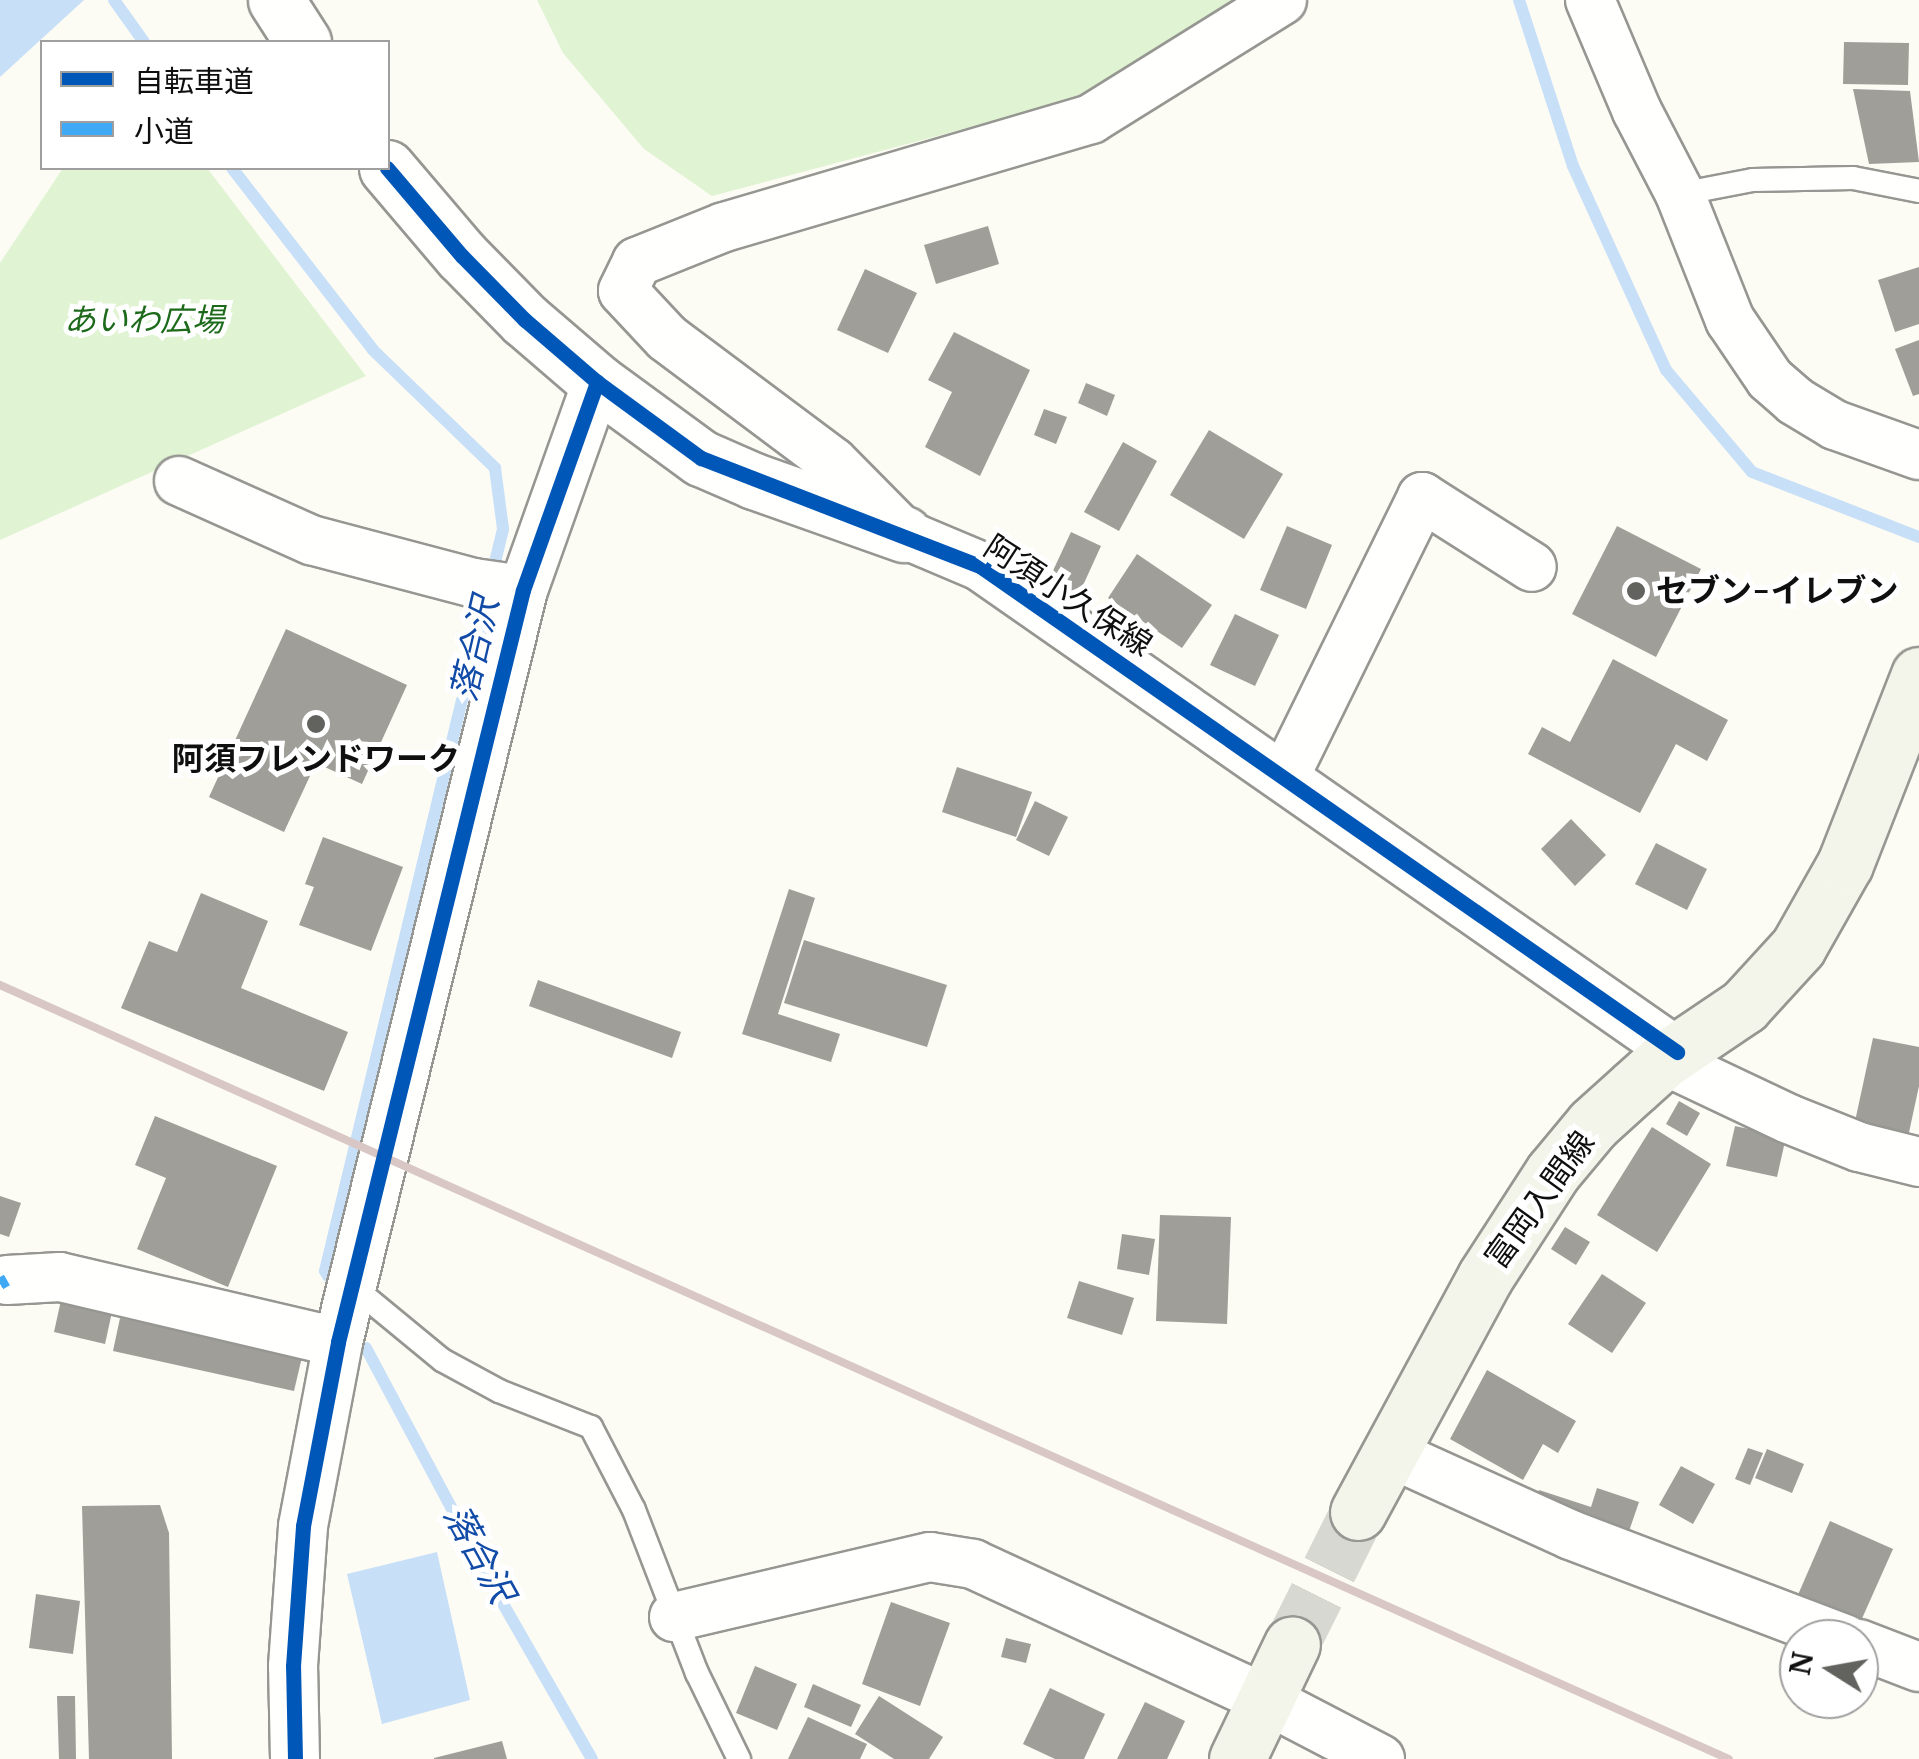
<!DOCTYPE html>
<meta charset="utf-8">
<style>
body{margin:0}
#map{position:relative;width:1919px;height:1759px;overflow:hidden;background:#fcfcf4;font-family:Merriweather,"Noto Sans JP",serif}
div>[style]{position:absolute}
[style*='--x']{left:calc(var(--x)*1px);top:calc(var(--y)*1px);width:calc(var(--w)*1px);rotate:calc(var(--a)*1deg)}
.green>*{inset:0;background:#e0f3d2}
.water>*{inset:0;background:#c8dff8}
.stream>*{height:12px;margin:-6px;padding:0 6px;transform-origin:6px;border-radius:6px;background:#c8dff8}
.building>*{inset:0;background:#9f9e99}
.secondary-tunnel>*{height:55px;margin-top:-27.5px;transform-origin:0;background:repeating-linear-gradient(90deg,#d8d8d2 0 55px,transparent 0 83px)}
.roads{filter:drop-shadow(2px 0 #969692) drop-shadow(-2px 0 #969692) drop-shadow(0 2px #969692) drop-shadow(0 -2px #969692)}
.service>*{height:22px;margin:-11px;padding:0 11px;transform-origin:11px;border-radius:11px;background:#fffffd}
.minor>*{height:48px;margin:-24px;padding:0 24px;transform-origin:24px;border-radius:24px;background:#fffffd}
.tertiary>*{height:55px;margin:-27.5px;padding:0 27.5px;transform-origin:27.5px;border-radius:27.5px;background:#fffffd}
.secondary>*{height:55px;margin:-27.5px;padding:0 27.5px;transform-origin:27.5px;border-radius:27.5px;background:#f4f5ea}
.rail>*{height:8px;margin:-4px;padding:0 4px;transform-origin:4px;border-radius:4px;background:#d8c7c4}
.quiet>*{height:12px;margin-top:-6px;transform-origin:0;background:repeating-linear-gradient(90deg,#3fa9f5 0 25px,transparent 0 37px)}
.cycleway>*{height:15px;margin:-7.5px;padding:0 7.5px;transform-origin:7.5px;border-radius:7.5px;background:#0057b8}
.dots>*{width:28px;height:28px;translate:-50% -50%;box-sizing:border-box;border:5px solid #fff;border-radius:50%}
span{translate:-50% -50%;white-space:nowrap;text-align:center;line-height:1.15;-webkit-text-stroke:10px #fff;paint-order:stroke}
.park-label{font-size:32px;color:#1d6a1b;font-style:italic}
.poi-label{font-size:32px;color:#0f0f0f;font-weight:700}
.left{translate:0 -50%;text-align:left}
.street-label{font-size:32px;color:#0f0f0f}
.water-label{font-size:35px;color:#114ba7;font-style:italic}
.legend{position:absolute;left:40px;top:40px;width:350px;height:130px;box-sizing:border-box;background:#fff;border:2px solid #9f9f9f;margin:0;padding:12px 18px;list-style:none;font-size:30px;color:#0f0f0f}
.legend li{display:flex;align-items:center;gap:20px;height:50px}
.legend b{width:50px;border:2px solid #9f9f9f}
.north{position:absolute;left:1779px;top:1619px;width:100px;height:100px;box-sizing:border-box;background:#fff;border:2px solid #9f9f9f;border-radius:50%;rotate:281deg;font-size:28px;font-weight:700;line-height:40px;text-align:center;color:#0f0f0f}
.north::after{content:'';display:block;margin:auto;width:35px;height:45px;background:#62625f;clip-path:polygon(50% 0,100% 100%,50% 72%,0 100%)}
</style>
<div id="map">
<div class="green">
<div style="clip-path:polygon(537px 0,1239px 0,1080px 98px,712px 196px,644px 149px,563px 53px)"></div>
<div style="clip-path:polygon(63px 168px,207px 168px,366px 376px,0 540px,0 263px)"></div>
</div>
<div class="water">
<div style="clip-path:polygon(0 0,84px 0,0 77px)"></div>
<div style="clip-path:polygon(437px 1552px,470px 1700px,382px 1724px,347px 1574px)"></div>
</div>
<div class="stream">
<div style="--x:114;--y:0;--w:52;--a:54.5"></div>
<div style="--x:1519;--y:0;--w:175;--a:72"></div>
<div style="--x:1573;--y:166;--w:224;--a:65.5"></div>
<div style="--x:1666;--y:370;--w:133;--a:49.9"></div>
<div style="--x:1752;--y:472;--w:179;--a:21.3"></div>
<div style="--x:232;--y:168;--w:230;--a:52.2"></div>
<div style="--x:373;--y:350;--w:170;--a:44"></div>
<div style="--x:495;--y:468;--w:62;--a:82.5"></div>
<div style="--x:503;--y:529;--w:763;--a:103.49"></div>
<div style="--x:325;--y:1271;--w:6;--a:59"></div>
<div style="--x:366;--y:1348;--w:280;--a:61.9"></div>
<div style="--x:498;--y:1595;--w:189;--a:60.2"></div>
</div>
<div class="building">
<div style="clip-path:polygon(1844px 42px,1909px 43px,1908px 85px,1843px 84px)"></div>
<div style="clip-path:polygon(1853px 89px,1910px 91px,1919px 162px,1869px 164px)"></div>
<div style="clip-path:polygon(988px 226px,999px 264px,936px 284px,924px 245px)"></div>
<div style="clip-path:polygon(1919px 267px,1919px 324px,1895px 332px,1878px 280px)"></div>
<div style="clip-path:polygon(865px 269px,917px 293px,888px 353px,837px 330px)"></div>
<div style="clip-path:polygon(954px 332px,1030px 370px,980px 476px,925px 447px,952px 392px,928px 380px)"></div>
<div style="clip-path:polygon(1919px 340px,1919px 394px,1913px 396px,1895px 349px)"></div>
<div style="clip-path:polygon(1086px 383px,1115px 395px,1107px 416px,1078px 403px)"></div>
<div style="clip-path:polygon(1044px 409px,1067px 417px,1056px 444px,1034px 435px)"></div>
<div style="clip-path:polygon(1209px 430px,1283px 474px,1244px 539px,1170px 495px)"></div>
<div style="clip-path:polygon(1123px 442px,1157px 461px,1119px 531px,1084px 512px)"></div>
<div style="clip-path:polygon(1287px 526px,1332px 545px,1306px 609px,1260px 590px)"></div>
<div style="clip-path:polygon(1617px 526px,1701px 569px,1656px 657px,1572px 614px)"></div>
<div style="clip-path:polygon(1071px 532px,1101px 546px,1074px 605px,1044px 590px)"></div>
<div style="clip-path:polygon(1137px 554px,1212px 605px,1182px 648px,1108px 598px)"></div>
<div style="clip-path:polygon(1235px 614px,1279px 635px,1255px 686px,1210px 665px)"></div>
<div style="clip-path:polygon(286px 629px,407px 685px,362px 784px,316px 763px,284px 832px,209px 797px)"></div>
<div style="clip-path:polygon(1613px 659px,1728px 720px,1707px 761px,1676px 744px,1640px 813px,1528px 754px,1542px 727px,1570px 742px)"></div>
<div style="clip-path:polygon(957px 767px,1032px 792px,1016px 837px,942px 812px)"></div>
<div style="clip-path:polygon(1035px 801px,1068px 817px,1049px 856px,1016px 840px)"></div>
<div style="clip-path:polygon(1571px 819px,1606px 855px,1575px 886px,1541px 849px)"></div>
<div style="clip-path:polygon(323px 837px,403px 867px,371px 951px,299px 925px,314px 887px,305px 884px)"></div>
<div style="clip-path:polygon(1656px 843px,1707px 869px,1687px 910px,1635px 884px)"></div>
<div style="clip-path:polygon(789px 889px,815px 898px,778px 1014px,840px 1034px,831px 1062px,742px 1034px)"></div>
<div style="clip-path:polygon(201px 893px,268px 921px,241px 988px,348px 1032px,324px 1091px,121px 1008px,149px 941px,177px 952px)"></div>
<div style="clip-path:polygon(804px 940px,947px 985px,927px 1047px,784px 1003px)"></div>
<div style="clip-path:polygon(538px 980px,681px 1032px,672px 1058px,529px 1006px)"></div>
<div style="clip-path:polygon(1873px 1038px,1919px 1047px,1919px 1086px,1908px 1137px,1854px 1126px)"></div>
<div style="clip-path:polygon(1679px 1101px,1700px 1113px,1687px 1136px,1666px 1124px)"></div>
<div style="clip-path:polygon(155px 1116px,277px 1166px,228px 1287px,137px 1249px,166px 1178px,135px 1165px)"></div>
<div style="clip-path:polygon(1735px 1126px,1786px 1137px,1777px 1177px,1726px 1166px)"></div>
<div style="clip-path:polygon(1652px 1127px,1711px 1164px,1657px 1252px,1597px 1215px)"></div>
<div style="clip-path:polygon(0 1196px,21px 1203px,9px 1237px,0 1234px)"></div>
<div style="clip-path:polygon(1160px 1215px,1231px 1217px,1227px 1324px,1156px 1321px)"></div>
<div style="clip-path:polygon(1565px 1227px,1590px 1242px,1576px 1265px,1551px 1249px)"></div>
<div style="clip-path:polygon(1122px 1234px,1155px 1239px,1149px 1275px,1117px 1269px)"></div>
<div style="clip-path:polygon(1602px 1274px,1646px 1303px,1612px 1353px,1568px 1324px)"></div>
<div style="clip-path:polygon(1079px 1281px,1134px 1298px,1122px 1335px,1067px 1318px)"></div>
<div style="clip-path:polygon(61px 1300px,112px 1312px,105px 1344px,54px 1332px)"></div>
<div style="clip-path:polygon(120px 1318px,302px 1357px,294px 1391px,113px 1351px)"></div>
<div style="clip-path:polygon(1487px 1370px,1576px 1421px,1558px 1453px,1543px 1444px,1523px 1480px,1450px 1439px)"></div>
<div style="clip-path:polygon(1748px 1448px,1763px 1453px,1750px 1485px,1735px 1479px)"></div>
<div style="clip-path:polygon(1767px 1449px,1804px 1464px,1792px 1493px,1755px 1478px)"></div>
<div style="clip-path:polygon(1681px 1466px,1715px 1484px,1693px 1524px,1659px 1505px)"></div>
<div style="clip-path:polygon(1597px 1488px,1639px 1502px,1625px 1543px,1532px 1513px,1539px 1490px,1591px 1507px)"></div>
<div style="clip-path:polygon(160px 1505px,169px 1533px,172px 1759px,89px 1759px,82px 1506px)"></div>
<div style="clip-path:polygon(1830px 1521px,1893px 1549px,1856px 1632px,1794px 1604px)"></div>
<div style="clip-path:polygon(36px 1594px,80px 1601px,73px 1654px,29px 1648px)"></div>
<div style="clip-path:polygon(891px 1602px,950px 1623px,920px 1706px,862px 1684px)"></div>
<div style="clip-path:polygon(1006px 1638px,1031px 1644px,1026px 1663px,1001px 1657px)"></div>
<div style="clip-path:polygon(755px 1666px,797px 1684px,777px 1730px,736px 1713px)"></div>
<div style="clip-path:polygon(813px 1684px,861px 1705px,851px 1727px,804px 1707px)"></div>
<div style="clip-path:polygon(1050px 1688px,1105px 1714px,1084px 1759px,1055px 1759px,1023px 1744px)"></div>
<div style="clip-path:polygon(57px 1696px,75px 1696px,76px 1759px,59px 1759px)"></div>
<div style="clip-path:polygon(879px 1696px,943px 1737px,929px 1759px,894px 1759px,855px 1734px)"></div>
<div style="clip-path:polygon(1145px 1702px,1185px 1721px,1167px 1759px,1117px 1759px)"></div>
<div style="clip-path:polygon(808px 1717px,867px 1744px,860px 1759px,788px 1759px)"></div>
<div style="clip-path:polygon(502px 1741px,507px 1759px,434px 1759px,434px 1758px)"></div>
</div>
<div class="secondary-tunnel">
<div style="--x:1292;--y:1644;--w:148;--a:-63.4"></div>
</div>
<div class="roads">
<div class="service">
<div style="--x:1680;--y:194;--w:74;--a:-10.9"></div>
<div style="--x:1753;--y:180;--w:100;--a:-1.1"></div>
<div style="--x:1853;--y:178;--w:67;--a:11.1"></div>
<div style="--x:351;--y:1285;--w:118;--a:39.5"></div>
<div style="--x:442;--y:1360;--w:65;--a:28.5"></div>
<div style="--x:499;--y:1391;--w:99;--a:21.4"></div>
<div style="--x:591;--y:1427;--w:93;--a:62.6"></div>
<div style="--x:634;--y:1510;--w:175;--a:68.9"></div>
<div style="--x:697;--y:1673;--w:96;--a:64"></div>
</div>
<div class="minor">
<div style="--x:1282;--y:0;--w:225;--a:148.1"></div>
<div style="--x:1091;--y:119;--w:383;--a:163.6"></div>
<div style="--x:724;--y:227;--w:94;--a:158.1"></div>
<div style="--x:637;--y:262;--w:32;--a:116"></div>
<div style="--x:623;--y:291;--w:64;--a:46.9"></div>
<div style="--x:667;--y:338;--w:207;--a:36.8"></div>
<div style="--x:833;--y:462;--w:101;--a:45.4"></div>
<div style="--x:904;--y:534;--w:82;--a:22.8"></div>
<div style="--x:980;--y:566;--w:850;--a:34.89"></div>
<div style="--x:1590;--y:0;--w:121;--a:67.1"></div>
<div style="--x:1637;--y:111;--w:93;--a:62.6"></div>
<div style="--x:1680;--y:194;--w:136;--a:68.4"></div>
<div style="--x:1730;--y:320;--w:71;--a:55.9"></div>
<div style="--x:1770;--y:379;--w:33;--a:41"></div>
<div style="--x:1795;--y:401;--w:47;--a:31"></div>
<div style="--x:1835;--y:425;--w:89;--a:19.7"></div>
<div style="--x:179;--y:481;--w:145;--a:24.1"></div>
<div style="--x:311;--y:540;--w:169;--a:14.8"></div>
<div style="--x:474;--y:583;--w:49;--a:8.1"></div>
<div style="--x:1285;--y:776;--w:311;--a:-63.8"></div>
<div style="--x:1422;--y:497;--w:130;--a:32.5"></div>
<div style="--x:1664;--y:1060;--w:138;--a:25.3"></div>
<div style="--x:1789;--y:1119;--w:75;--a:21.8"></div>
<div style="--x:1859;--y:1147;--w:62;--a:14"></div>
<div style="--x:7;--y:1280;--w:53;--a:-3.2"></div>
<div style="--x:60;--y:1277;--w:285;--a:13.2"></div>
<div style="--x:1390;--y:1453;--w:199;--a:24.4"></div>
<div style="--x:1571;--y:1535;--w:293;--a:20.8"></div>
<div style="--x:674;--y:1617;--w:263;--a:-13.2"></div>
<div style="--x:930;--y:1557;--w:44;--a:9.2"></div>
<div style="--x:973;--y:1564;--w:319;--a:24.8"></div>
<div style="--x:1263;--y:1698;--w:132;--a:27.5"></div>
<div style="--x:1859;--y:1644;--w:64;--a:21"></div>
<div style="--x:295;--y:1759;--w:93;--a:-91.2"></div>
<div style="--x:293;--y:1666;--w:140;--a:-85.9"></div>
<div style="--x:303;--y:1526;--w:187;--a:-79.2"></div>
<div style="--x:338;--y:1342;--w:774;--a:-76.18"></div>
<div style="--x:523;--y:590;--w:221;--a:-70.4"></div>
</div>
<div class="tertiary">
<div style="--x:276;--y:0;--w:50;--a:57.3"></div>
<div style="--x:387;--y:168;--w:116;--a:49.6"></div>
<div style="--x:462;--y:256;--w:90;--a:45.5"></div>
<div style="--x:525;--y:320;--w:95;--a:40.7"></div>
<div style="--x:597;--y:382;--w:129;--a:36.2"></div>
<div style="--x:701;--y:458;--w:58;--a:23.5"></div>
<div style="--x:754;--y:481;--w:159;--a:19.5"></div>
</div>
<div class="secondary">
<div style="--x:1358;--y:1512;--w:267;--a:-61.6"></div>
<div style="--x:1485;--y:1277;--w:125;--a:-57.1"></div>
<div style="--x:1553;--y:1172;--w:62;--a:-50.2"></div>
<div style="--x:1593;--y:1124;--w:55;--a:-42.1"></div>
<div style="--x:1634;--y:1087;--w:40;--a:-42"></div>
<div style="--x:1664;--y:1060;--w:97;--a:-34"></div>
<div style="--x:1744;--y:1006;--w:80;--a:-47.5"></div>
<div style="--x:1798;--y:947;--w:95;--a:-60.5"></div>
<div style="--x:1845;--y:864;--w:203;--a:-68.6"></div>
<div style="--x:1237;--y:1759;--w:127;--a:-64.4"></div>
</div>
</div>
<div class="rail">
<div style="--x:0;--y:985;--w:1894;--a:24.12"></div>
</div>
<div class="quiet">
<div style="--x:0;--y:1284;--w:8;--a:-30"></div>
</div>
<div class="cycleway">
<div style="--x:387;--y:168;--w:116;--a:49.6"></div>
<div style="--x:462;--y:256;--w:90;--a:45.5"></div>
<div style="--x:525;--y:320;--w:95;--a:40.7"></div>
<div style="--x:597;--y:382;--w:129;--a:36.2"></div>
<div style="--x:701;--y:458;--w:299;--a:21.2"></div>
<div style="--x:980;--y:566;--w:850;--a:34.89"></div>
<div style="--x:295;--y:1759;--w:93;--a:-91.2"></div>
<div style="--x:293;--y:1666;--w:140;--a:-85.9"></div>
<div style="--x:303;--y:1526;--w:187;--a:-79.2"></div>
<div style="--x:338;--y:1342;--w:774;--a:-76.18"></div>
<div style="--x:523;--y:590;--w:221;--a:-70.4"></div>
</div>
<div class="dots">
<div style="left:1636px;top:591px;background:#62625f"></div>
<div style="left:316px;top:724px;background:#62625f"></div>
</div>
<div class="park-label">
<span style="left:144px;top:320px">あいわ広場</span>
</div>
<div class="poi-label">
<span class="left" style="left:1656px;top:591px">セブン-イレブン</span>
<span style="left:316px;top:759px">阿須フレンドワーク</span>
</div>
<div class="street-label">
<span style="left:1068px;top:596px;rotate:33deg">阿須小久保線</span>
<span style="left:1540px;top:1200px;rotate:-54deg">富岡入間線</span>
</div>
<div class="water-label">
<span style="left:475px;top:649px;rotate:-77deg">落合沢</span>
<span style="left:479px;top:1554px;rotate:61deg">落合沢</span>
</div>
<ul class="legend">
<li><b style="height:12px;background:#0057b8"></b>自転車道</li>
<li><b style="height:12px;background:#3fa9f5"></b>小道</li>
</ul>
<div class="north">N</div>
</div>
